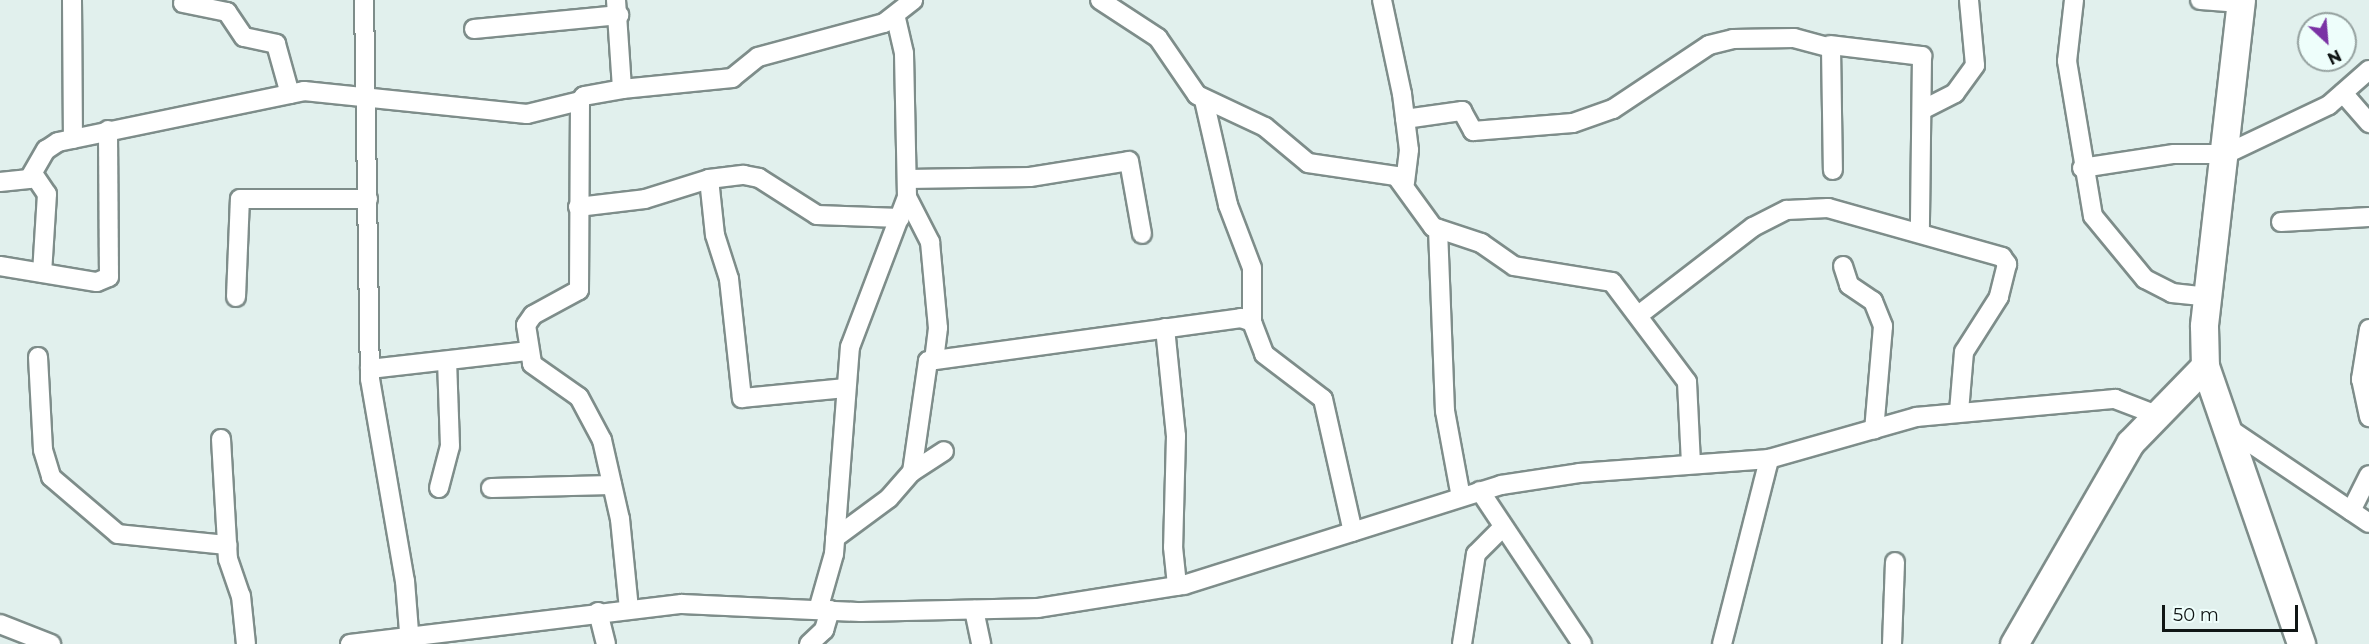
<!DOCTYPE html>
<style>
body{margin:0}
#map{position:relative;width:2369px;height:644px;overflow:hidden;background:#e1f0ed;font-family:Montserrat,sans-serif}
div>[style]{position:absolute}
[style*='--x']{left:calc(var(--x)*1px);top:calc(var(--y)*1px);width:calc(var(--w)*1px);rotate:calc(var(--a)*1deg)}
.roads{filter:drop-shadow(2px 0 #7e8d8a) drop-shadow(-2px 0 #7e8d8a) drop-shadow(0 2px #7e8d8a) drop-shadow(0 -2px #7e8d8a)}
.street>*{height:18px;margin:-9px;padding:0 9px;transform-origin:9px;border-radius:9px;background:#fff}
.primary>*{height:27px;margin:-13.5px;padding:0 13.5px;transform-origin:13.5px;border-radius:13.5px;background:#fff}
span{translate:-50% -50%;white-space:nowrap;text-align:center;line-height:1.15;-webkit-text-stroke:5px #eefefb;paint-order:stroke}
.north{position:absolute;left:2297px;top:12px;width:60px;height:60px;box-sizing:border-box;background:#eefefb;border:2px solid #95a19f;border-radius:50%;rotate:154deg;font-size:16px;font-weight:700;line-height:24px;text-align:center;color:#101615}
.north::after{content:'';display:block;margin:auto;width:21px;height:27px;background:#7a32a4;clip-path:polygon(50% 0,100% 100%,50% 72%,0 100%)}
.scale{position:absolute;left:2162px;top:605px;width:136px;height:27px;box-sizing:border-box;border:3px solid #101615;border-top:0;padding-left:8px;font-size:18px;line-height:21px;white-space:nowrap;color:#101615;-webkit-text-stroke:4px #eefefb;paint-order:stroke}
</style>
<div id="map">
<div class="roads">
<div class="street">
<div style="--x:72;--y:0;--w:139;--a:89.6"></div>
<div style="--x:364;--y:0;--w:379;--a:89.1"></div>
<div style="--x:370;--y:379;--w:205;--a:80.2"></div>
<div style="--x:405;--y:581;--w:63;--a:85.5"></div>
<div style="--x:616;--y:0;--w:89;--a:86.1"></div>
<div style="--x:1100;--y:0;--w:69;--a:33.2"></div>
<div style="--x:1158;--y:38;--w:69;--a:55.6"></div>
<div style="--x:1197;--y:95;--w:75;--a:25.2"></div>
<div style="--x:1265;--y:127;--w:56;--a:39.9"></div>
<div style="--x:1308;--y:163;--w:89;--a:8.4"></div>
<div style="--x:1396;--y:176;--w:63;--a:54"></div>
<div style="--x:1433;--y:227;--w:51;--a:18.4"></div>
<div style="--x:1481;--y:243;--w:40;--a:34.9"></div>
<div style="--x:1514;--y:266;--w:99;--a:9.3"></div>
<div style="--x:1612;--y:282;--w:125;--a:53.1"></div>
<div style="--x:1687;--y:382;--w:81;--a:87.2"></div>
<div style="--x:1382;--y:0;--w:96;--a:78"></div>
<div style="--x:1402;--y:94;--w:56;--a:82.9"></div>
<div style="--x:1409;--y:150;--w:33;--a:97"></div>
<div style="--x:2074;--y:0;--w:61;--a:96.5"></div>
<div style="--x:2067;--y:61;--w:157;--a:80.5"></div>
<div style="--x:2093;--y:216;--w:82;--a:50.5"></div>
<div style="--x:2145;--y:279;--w:30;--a:27"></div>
<div style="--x:2172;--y:293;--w:37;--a:6"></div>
<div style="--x:2200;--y:0;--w:41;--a:4.2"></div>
<div style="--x:183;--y:3;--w:45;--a:11.6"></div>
<div style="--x:227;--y:12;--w:30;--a:56"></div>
<div style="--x:244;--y:37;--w:33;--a:12"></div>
<div style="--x:276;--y:44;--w:52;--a:74.4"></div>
<div style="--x:474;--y:29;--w:146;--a:-5.5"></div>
<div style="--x:1830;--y:45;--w:93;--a:6.8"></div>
<div style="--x:1922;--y:56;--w:176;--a:90.7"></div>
<div style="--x:2343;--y:93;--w:40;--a:49"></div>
<div style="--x:1204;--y:100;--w:108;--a:77.1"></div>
<div style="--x:1228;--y:205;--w:67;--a:69.1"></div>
<div style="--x:1252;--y:268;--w:54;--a:90"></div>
<div style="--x:580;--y:101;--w:6;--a:-51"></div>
<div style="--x:584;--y:96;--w:39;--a:-10"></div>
<div style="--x:622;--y:89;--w:111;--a:-5.7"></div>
<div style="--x:732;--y:78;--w:33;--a:-39"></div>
<div style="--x:758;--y:57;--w:131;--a:-15.1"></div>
<div style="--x:884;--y:23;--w:37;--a:-38"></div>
<div style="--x:1922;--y:110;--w:37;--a:-27"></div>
<div style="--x:1955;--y:93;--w:34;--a:-54"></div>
<div style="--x:1975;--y:65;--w:65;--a:-95.3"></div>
<div style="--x:1405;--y:119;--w:58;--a:-8"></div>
<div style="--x:1462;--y:111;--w:23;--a:61"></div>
<div style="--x:1473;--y:131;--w:100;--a:-4.6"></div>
<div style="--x:1573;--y:123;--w:42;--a:-19.3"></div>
<div style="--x:1613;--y:109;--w:115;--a:-33.7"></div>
<div style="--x:1709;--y:45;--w:25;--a:-14"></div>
<div style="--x:1733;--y:39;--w:61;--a:-0.9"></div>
<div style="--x:1794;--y:38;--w:38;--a:15"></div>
<div style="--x:1831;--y:48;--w:122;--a:89.1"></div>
<div style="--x:2082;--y:168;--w:93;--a:-8.7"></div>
<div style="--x:2174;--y:154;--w:52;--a:0"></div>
<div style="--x:2226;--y:154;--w:114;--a:-25.4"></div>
<div style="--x:2329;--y:105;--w:53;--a:-41.2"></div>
<div style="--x:34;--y:175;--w:23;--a:56"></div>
<div style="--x:47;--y:194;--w:79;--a:93.6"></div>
<div style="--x:709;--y:179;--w:56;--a:83.9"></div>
<div style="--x:715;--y:235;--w:46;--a:72.3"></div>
<div style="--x:729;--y:279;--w:120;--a:83.8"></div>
<div style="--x:742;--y:398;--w:103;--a:-5.5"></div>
<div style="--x:908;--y:179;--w:122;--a:-0.9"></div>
<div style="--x:1030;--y:177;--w:100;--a:-9.2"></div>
<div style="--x:1129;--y:161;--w:74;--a:79.9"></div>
<div style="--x:0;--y:182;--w:29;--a:-6"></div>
<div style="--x:29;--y:179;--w:34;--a:-60"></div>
<div style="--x:46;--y:150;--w:14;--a:-34"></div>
<div style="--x:58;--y:142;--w:251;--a:-11.7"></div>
<div style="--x:304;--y:91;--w:224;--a:5.9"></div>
<div style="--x:527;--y:114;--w:55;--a:-13.8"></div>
<div style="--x:580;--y:101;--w:189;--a:90.3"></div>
<div style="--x:579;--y:290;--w:52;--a:151.5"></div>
<div style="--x:533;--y:315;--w:12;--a:125"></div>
<div style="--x:526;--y:325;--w:39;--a:81"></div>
<div style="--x:532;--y:364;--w:57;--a:35.1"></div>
<div style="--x:579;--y:397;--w:49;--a:61.9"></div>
<div style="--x:602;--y:440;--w:81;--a:77.2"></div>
<div style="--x:620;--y:519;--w:90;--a:84.3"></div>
<div style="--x:907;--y:197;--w:51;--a:62.9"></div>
<div style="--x:930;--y:242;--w:86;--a:84.7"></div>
<div style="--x:938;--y:328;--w:31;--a:97"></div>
<div style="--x:578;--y:207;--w:67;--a:-6.8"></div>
<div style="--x:645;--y:199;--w:67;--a:-17.4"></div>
<div style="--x:709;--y:179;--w:35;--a:-7"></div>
<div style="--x:744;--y:175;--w:15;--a:11"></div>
<div style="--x:759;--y:178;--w:69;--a:32.5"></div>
<div style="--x:817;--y:215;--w:83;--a:2.1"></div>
<div style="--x:2281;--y:222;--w:88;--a:-3.3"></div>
<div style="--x:1438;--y:229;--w:182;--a:87.8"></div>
<div style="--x:1445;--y:411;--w:87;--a:79.5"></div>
<div style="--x:0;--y:266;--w:98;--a:9.4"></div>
<div style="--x:97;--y:282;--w:13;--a:-23"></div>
<div style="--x:109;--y:277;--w:147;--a:-90.4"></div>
<div style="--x:1843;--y:266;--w:20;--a:72"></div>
<div style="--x:1849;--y:285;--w:29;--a:34"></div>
<div style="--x:1873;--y:301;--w:27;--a:68"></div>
<div style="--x:1883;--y:326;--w:104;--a:94.9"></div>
<div style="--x:236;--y:297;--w:98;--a:-87.7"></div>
<div style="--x:240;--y:199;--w:128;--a:0"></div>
<div style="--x:1640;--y:314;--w:143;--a:-37.6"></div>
<div style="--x:1753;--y:227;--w:38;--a:-27"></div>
<div style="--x:1787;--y:210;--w:41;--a:-2.8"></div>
<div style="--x:1828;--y:208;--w:181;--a:15.7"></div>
<div style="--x:2002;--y:257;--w:9;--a:54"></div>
<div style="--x:2007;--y:264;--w:34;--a:104"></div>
<div style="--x:1999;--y:297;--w:65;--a:122.5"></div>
<div style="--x:1964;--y:352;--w:60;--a:94.8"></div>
<div style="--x:1165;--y:328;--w:109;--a:84.2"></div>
<div style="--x:1176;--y:436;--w:111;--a:91.5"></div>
<div style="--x:1173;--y:547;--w:39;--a:84"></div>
<div style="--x:2369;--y:329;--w:51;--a:99.1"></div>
<div style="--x:2361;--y:379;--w:39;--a:78"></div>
<div style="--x:38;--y:357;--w:93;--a:86.9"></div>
<div style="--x:43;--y:450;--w:28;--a:73"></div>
<div style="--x:51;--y:477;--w:88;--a:40.4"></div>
<div style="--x:118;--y:534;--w:110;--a:5.8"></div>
<div style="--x:370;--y:369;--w:160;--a:-6.5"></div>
<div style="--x:2231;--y:430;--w:166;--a:34"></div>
<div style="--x:221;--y:439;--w:120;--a:86.7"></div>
<div style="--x:228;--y:559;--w:39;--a:71"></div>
<div style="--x:241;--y:596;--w:48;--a:84.1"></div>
<div style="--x:912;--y:472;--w:38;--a:-33"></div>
<div style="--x:439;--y:488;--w:43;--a:-75.3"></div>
<div style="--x:450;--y:446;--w:84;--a:-92"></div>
<div style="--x:491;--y:488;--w:121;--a:-1.4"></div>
<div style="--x:1480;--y:491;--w:184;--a:56.3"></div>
<div style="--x:2351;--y:511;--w:40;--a:-63.4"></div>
<div style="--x:835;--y:538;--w:67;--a:-36.5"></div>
<div style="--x:889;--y:498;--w:35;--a:-49"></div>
<div style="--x:912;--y:472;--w:112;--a:-81.8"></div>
<div style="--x:928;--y:361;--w:316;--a:-7.8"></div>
<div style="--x:1241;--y:318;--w:12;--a:20"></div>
<div style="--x:1252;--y:322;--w:34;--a:69"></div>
<div style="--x:1264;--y:354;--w:74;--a:37.3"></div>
<div style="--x:1323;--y:399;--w:136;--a:77.3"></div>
<div style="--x:818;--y:610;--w:58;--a:-74.1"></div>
<div style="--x:834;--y:554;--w:208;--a:-85.6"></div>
<div style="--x:850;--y:347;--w:160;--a:-69.2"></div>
<div style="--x:907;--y:197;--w:144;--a:-91.2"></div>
<div style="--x:904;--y:53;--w:37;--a:-103"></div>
<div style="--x:974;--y:610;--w:35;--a:78"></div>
<div style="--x:598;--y:612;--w:33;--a:76"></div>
<div style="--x:0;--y:624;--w:55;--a:21.4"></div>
<div style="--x:350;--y:644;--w:334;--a:-6.9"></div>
<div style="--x:682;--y:604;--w:179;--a:2.6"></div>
<div style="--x:861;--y:612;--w:177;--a:-1.3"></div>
<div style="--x:1038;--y:608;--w:148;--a:-9"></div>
<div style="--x:1184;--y:585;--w:332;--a:-17.5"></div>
<div style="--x:1501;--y:485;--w:79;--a:-8.7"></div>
<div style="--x:1579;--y:473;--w:191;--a:-4.2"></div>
<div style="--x:1769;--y:459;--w:153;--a:-15.9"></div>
<div style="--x:1916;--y:417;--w:200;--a:-5.2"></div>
<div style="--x:2115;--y:399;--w:45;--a:20.9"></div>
<div style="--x:809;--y:644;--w:21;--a:-43"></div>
<div style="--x:824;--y:630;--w:21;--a:-73"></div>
<div style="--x:1462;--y:644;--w:91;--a:-81.2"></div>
<div style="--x:1476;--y:554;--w:37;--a:-45"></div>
<div style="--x:1722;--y:644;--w:191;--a:-75.7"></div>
<div style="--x:1892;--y:644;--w:82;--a:-87.9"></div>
</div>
<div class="primary">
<div style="--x:2241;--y:0;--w:328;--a:96.5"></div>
<div style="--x:2204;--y:326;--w:40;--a:88.6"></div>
<div style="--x:2205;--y:366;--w:294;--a:70.9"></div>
<div style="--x:2014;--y:644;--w:232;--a:-60"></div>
<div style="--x:2130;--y:443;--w:107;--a:-45.8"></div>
</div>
</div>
<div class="north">N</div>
<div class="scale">50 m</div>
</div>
